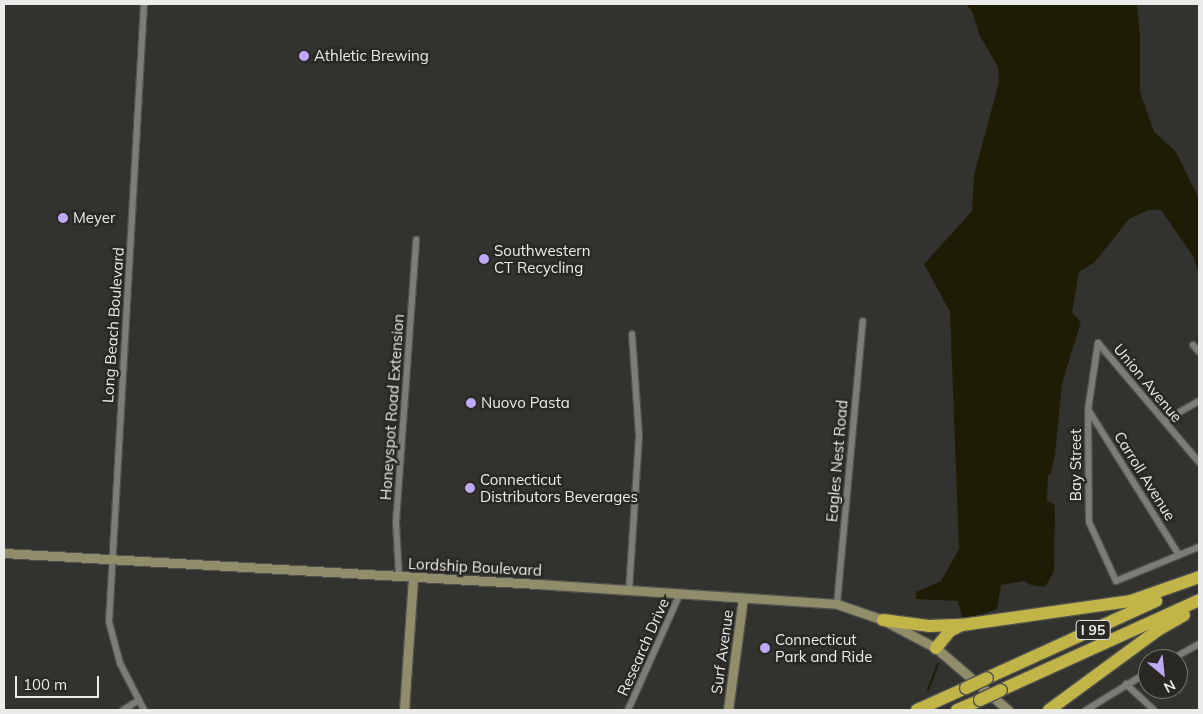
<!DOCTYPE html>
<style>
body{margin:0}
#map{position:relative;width:1203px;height:714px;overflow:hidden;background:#32322f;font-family:Mulish,sans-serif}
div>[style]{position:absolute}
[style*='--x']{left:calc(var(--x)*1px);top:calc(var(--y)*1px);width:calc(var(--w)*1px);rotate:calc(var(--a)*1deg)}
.water>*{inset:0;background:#1f1c06}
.stream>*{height:2px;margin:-1px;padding:0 1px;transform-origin:1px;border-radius:1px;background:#1f1c06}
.roads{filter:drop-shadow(1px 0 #50504e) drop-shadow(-1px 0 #50504e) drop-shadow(0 1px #50504e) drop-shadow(0 -1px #50504e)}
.street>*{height:6px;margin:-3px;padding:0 3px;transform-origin:3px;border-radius:3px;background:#7c7c78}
.secondary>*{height:9px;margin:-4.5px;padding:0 4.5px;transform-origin:4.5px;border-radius:4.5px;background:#918d6a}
.highway>*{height:12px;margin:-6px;padding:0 6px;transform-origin:6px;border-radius:6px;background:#c1b548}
.bridges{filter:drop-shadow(1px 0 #50504e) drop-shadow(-1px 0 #50504e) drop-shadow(0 1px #50504e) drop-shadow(0 -1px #50504e)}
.highway-bridge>*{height:12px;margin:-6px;padding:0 6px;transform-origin:6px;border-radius:6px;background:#c1b548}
.dots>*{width:14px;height:14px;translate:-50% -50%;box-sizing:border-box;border:2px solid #292825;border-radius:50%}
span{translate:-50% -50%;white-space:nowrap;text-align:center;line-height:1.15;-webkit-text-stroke:5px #292825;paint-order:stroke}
.shield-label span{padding:1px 4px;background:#292825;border:1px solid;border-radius:4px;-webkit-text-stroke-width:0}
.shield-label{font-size:14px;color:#ebebe9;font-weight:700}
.poi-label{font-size:15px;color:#ebebe9}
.left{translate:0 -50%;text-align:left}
.street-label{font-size:15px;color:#ebebe9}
.frame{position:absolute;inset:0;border:5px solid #ebebe9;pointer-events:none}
.north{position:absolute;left:1138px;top:649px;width:50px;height:50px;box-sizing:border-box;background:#292825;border:1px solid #777673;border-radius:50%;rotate:152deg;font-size:14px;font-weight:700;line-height:20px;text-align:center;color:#ebebe9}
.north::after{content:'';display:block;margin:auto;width:18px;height:22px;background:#bda9f5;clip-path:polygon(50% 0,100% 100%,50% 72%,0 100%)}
.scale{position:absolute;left:15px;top:676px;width:84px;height:22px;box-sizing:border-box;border:2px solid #ebebe9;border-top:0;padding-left:6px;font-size:15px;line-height:18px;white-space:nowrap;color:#ebebe9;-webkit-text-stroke:4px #292825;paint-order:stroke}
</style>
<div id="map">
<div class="water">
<div style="clip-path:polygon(966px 4px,1137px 4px,1140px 36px,1140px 92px,1154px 132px,1176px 152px,1199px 199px,1199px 273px,1193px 256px,1161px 210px,1148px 210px,1129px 219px,1095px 262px,1079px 272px,1072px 313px,1081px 322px,1062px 383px,1055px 456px,1050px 475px,1048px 474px,1047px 501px,1055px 505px,1054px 571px,1045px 587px,1031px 585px,1024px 581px,1001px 585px,997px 609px,966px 620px,962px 617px,958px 601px,916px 599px,916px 592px,941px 581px,959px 549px,950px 312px,924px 264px,972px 211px,974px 175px,999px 82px,998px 67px,980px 36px,972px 11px)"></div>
</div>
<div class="stream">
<div style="--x:928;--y:690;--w:28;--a:-69"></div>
</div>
<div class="roads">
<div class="street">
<div style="--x:1098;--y:343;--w:68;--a:98.5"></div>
<div style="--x:1088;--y:410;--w:112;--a:89.5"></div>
<div style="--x:1089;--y:522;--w:65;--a:65.4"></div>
<div style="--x:1116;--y:581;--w:90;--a:-22.3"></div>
<div style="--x:1098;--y:343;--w:156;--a:49.7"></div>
<div style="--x:1193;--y:345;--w:9;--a:49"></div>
<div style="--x:1089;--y:411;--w:170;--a:58"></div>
<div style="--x:1164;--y:421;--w:40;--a:-29.7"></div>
<div style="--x:399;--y:576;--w:54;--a:-93.2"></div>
<div style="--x:396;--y:522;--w:283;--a:-85.9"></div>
<div style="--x:629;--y:591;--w:156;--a:-86.3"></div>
<div style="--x:639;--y:435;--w:101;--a:-94"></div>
<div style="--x:837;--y:604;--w:284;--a:-84.8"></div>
<div style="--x:1172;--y:659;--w:31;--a:-29"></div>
<div style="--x:1126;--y:684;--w:38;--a:43"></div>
<div style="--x:123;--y:710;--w:19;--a:-32"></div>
<div style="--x:144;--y:710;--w:53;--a:-117.1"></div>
<div style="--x:120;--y:663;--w:42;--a:-105"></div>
<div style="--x:109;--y:622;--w:619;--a:-86.76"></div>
<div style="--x:628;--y:710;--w:127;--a:-65.9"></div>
<div style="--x:1086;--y:710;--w:73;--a:-31.5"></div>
</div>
<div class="secondary">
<div style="--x:4;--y:553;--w:535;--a:3.32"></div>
<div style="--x:538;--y:584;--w:300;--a:3.8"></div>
<div style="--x:837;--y:604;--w:49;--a:19.2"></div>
<div style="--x:883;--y:620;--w:60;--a:27.8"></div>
<div style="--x:936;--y:648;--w:95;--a:40.7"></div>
<div style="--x:404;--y:710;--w:133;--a:-86.1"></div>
<div style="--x:728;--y:710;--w:113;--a:-82.4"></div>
</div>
<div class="highway">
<div style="--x:883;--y:620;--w:46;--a:7.4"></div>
<div style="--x:929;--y:626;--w:33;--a:-2"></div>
<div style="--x:962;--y:625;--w:171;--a:-8.1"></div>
<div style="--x:1131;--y:601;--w:72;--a:-19.4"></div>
<div style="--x:936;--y:648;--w:22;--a:-51"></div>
<div style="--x:950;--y:631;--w:11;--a:-27"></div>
<div style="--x:987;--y:678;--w:186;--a:-24.5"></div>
<div style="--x:1001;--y:690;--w:217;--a:-24.4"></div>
<div style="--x:917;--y:710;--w:54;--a:-24.2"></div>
<div style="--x:957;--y:710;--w:25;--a:-23"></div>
<div style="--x:1049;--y:710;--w:135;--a:-36.3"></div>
<div style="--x:1158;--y:630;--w:30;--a:-30"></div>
</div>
</div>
<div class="bridges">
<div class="highway-bridge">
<div style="--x:966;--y:688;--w:23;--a:-25"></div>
<div style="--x:980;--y:700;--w:23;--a:-25"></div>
</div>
</div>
<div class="dots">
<div style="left:304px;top:56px;background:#bda9f5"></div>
<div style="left:63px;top:218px;background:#bda9f5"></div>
<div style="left:484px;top:259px;background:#bda9f5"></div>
<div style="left:471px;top:403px;background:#bda9f5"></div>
<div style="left:470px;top:488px;background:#bda9f5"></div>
<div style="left:765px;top:648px;background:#bda9f5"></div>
</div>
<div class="shield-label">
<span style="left:1093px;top:630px">I 95</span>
</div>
<div class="poi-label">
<span class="left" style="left:314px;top:56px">Athletic Brewing</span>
<span class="left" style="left:73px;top:218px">Meyer</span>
<span class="left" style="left:494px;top:259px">Southwestern<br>CT Recycling</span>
<span class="left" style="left:481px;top:403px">Nuovo Pasta</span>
<span class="left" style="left:480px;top:488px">Connecticut<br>Distributors Beverages</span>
<span class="left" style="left:775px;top:648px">Connecticut<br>Park and Ride</span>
</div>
<div class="street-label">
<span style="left:113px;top:325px;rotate:-86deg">Long Beach Boulevard</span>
<span style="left:1148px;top:383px;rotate:50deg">Union Avenue</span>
<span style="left:392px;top:407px;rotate:-86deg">Honeyspot Road Extension</span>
<span style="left:837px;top:461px;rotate:-85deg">Eagles Nest Road</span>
<span style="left:1076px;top:465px;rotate:-90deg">Bay Street</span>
<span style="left:1145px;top:476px;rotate:58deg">Carroll Avenue</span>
<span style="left:475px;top:567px;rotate:3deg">Lordship Boulevard</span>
<span style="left:643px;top:647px;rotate:-66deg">Research Drive</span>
<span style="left:722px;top:652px;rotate:-82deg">Surf Avenue</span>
</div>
<div class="frame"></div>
<div class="north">N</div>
<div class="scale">100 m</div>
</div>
